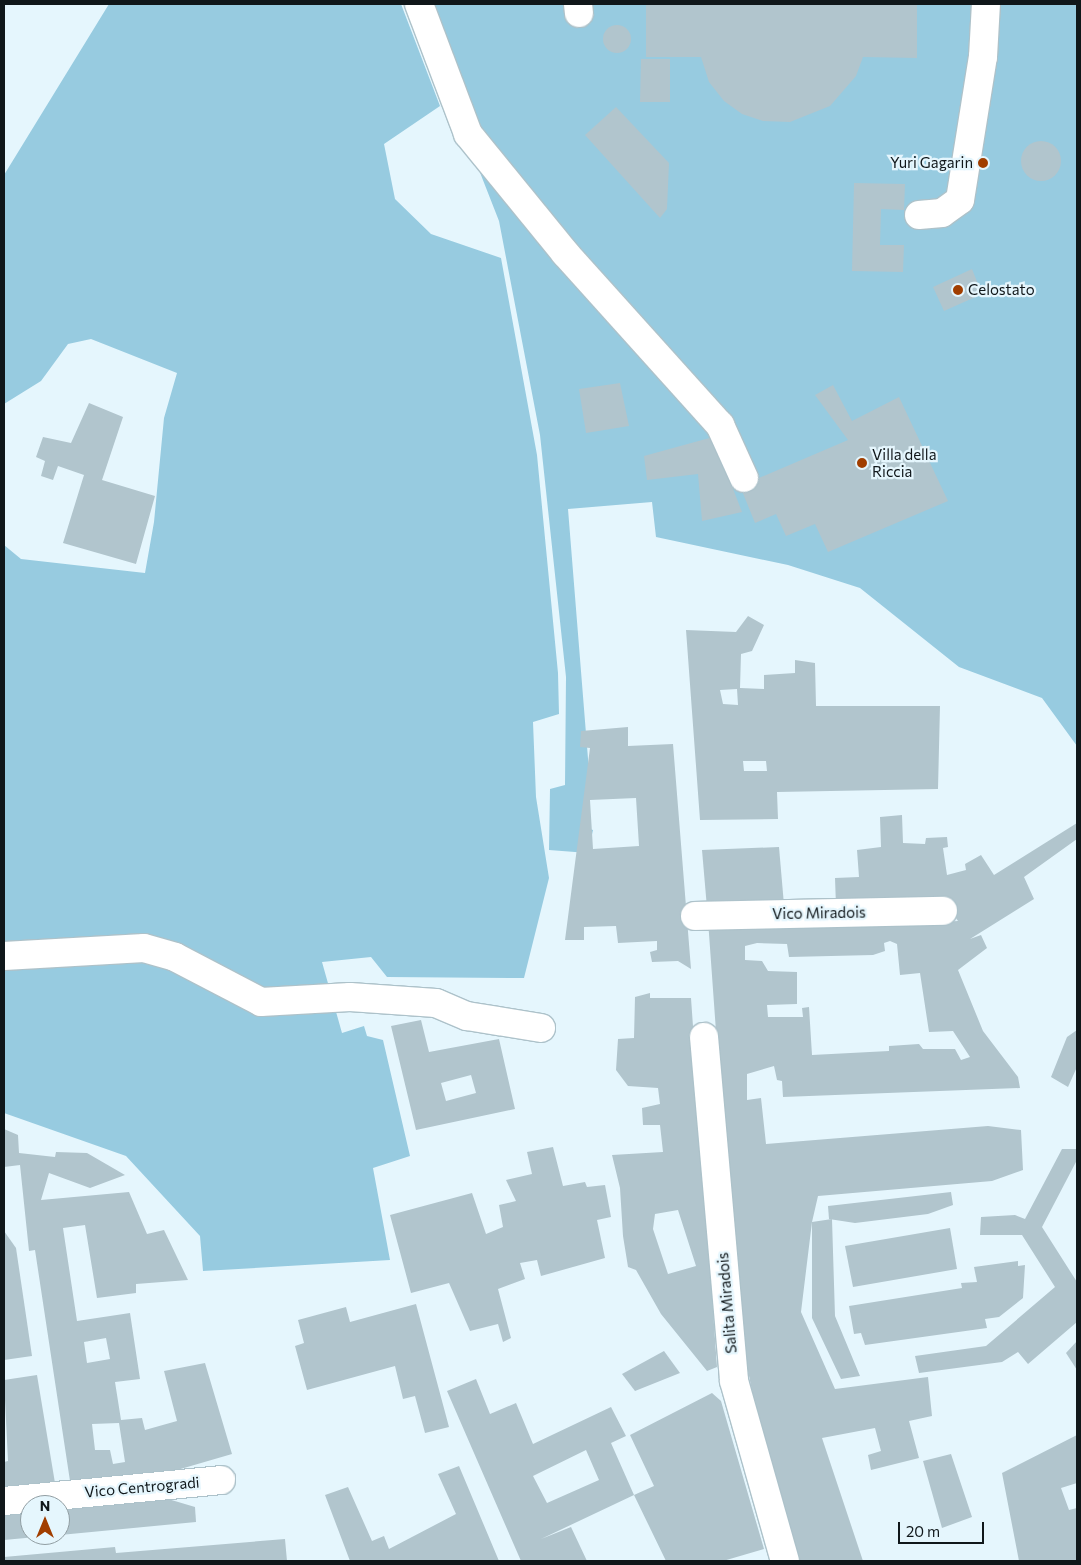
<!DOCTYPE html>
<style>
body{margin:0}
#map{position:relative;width:1081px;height:1565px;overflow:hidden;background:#e5f6fd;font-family:Commissioner,sans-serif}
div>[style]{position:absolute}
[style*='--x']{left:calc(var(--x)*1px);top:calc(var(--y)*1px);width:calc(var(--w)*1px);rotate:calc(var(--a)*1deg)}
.green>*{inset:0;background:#97cbe0}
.building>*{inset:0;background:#b1c5cd}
.round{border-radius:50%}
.roads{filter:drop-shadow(1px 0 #adc2ca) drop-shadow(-1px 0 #adc2ca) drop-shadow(0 1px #adc2ca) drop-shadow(0 -1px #adc2ca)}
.minor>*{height:28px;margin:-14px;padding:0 14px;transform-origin:14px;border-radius:14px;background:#fff}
.dots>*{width:14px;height:14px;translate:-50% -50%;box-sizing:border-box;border:2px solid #e5f6fd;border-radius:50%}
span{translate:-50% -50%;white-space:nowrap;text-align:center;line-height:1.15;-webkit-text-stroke:4.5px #e5f6fd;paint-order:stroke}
.poi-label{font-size:15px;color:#10171a}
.right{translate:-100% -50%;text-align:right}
.left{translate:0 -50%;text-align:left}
.street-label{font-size:15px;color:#10171a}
.frame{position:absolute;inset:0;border:5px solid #10171a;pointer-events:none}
.north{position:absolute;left:20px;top:1495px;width:50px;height:50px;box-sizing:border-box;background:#e5f6fd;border:1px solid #909da2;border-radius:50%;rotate:0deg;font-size:14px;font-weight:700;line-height:20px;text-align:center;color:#10171a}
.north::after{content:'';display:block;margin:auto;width:18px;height:22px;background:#a13e00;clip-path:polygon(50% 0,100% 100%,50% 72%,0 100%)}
.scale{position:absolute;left:898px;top:1522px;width:86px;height:22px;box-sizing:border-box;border:2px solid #10171a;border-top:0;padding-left:6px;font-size:15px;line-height:18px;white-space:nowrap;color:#10171a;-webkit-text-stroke:4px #e5f6fd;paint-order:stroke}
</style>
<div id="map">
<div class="green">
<div style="clip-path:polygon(109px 4px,401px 4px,440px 106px,384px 144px,395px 199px,431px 234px,501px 258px,537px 455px,558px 673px,559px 714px,533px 722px,536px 797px,549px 878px,524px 978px,387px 977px,371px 957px,322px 962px,342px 1033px,364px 1026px,367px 1036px,383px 1040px,410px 1156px,373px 1168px,390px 1260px,203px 1271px,200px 1236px,126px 1156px,4px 1113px,4px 545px,21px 559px,145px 573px,154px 522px,164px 418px,177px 373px,91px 339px,68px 344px,41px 381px,4px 404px,4px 175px)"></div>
<div style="clip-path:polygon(414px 4px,1077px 4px,1077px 746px,1042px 698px,959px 667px,860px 588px,788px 565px,656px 537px,652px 502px,568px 509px,589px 771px,584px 827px,593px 830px,588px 853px,549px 850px,550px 789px,565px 785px,566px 677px,540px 435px,499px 221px)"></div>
</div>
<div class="building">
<div style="clip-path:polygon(646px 4px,917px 4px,917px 58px,863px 57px,856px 76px,830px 106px,790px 122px,763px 121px,742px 114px,724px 101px,709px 82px,701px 57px,646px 57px)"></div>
<div class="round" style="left:603px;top:25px;width:28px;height:28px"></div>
<div style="clip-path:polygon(641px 59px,670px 59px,670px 102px,640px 102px)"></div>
<div style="clip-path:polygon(616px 107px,669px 163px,667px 209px,660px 218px,585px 135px)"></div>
<div class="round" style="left:1021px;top:141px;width:40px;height:40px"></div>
<div style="clip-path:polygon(854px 183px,905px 184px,904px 210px,881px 209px,880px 245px,904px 245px,903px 272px,852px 271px)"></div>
<div style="clip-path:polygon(972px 269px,982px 294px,944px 311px,933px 287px)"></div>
<div style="clip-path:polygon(620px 383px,629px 426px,586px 433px,579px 389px)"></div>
<div style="clip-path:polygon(833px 385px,852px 421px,899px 397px,948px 501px,828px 552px,815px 524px,786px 536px,776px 514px,755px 523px,740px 486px,848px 440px,815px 395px)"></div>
<div style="clip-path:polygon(89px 403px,123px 417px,102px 480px,155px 496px,136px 564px,63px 543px,84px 475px,58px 466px,53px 480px,41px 476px,45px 461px,36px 457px,43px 437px,71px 443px)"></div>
<div style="clip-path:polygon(713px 437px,742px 512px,702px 521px,698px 474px,647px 480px,644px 456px)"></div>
<div style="clip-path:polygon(evenodd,748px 616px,764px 625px,752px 651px,741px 654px,740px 688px,764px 689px,764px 675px,795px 673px,795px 660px,815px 663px,816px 706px,940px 706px,938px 789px,777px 792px,778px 819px,700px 820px,686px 630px,736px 632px,748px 616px,737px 689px,738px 705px,723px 704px,720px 690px,737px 689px,748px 616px,743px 761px,766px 761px,767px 771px,744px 771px,743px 761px)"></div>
<div style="clip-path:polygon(evenodd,628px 727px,628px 746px,673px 744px,691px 969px,678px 961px,652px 962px,650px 952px,657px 950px,657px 941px,618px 943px,616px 926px,584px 927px,584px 940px,565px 940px,590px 748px,580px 747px,581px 731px,628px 727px,636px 798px,639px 846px,593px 849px,590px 800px,636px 798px)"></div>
<div style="clip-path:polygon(evenodd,902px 815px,903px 843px,925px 844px,926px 838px,947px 837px,948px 847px,943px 848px,947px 875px,966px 870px,965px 864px,981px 855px,994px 875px,1077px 823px,1077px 839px,1024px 877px,1034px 899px,970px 939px,981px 935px,987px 948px,958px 970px,983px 1031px,1018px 1077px,1020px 1088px,783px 1097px,782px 1081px,777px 1080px,774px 1066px,747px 1074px,747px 1100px,761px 1098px,766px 1144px,988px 1126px,1021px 1130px,1023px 1170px,992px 1181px,818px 1196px,812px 1222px,832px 1219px,835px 1316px,860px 1376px,841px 1379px,812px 1318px,812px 1222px,801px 1312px,835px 1389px,928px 1377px,932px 1416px,909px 1421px,919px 1458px,871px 1470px,868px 1455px,881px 1451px,875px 1428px,822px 1438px,863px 1561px,797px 1561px,751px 1386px,736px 1310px,708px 920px,871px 926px,958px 921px,947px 905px,836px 906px,835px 878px,859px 877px,857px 850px,881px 847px,880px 817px,902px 815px,890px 941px,897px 944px,900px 975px,920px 973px,929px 1032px,953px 1031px,970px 1057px,961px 1060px,955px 1049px,923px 1049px,919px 1044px,889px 1046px,889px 1051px,812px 1055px,809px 1007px,802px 1008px,803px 1017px,768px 1017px,767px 1005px,797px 1004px,797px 972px,768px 971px,762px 961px,745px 960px,745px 946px,757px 943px,787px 944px,789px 957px,873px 955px,885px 951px,884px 943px,890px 941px)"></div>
<div style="clip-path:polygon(779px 847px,784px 905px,707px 908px,702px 850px)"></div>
<div style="clip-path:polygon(evenodd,650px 993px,650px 998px,691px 998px,717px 1367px,707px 1371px,661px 1314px,636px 1270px,628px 1267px,623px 1236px,620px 1188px,612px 1155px,663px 1152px,660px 1125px,643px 1125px,642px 1108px,660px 1104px,658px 1088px,628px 1086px,616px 1070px,618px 1039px,634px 1038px,635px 997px,650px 993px,678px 1210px,696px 1266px,668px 1274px,653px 1229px,655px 1214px,678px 1210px)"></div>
<div style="clip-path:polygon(evenodd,421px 1020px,429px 1052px,499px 1039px,515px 1109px,416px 1130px,391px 1026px,421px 1020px,471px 1075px,476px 1093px,446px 1101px,441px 1083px,471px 1075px)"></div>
<div style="clip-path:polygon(1077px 1030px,1077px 1067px,1068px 1087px,1051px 1077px,1067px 1037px)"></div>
<div style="clip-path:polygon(evenodd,4px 1129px,18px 1135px,19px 1153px,55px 1157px,56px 1152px,87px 1153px,125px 1175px,90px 1188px,49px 1173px,41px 1200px,129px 1192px,147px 1234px,164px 1230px,188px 1280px,136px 1284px,136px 1293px,97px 1298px,85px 1225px,63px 1228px,77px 1321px,130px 1313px,140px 1379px,115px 1382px,121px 1420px,142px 1418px,145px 1430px,177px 1421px,164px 1371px,205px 1363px,232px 1454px,153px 1477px,70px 1481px,35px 1250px,29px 1251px,20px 1165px,4px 1167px,4px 1129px,106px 1338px,110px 1359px,87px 1363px,84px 1342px,106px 1338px,4px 1129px,119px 1423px,125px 1462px,113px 1464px,110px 1450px,95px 1450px,92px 1424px,119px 1423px)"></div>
<div style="clip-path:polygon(553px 1147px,563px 1186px,585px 1182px,587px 1187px,605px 1185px,611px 1217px,597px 1220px,605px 1258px,541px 1276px,537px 1260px,520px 1263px,525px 1279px,498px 1289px,511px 1338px,503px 1342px,498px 1324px,470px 1331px,449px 1283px,411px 1293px,390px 1215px,472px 1193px,486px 1234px,503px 1227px,499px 1205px,516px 1201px,506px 1180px,532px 1174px,527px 1152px)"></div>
<div style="clip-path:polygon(1062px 1149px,1077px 1149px,1077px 1160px,1042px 1227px,1077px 1282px,1077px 1322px,1028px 1364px,1018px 1352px,1002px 1362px,919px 1373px,915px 1356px,986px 1346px,1055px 1287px,1022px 1235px,980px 1235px,981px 1217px,1015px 1215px,1025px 1219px)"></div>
<div style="clip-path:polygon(951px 1192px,953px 1205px,928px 1214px,855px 1223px,829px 1219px,828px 1206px)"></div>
<div style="clip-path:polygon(950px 1228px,957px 1269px,853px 1287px,845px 1246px)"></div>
<div style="clip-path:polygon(4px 1231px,16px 1248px,32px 1356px,4px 1360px)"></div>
<div style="clip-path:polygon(1018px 1261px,1018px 1266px,1025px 1265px,1023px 1298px,999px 1317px,985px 1319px,987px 1328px,865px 1345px,861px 1333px,854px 1334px,849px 1306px,962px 1288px,961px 1283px,977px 1282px,974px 1267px)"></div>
<div style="clip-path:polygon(416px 1304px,449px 1427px,425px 1433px,415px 1396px,403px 1399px,395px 1366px,307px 1390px,295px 1346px,304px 1343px,298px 1320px,346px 1307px,350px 1322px)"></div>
<div style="clip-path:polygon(1077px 1341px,1077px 1370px,1066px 1353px)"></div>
<div style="clip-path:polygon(664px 1351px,680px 1373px,635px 1391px,622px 1374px)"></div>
<div style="clip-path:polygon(37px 1375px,55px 1483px,4px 1490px,4px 1462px,8px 1461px,4px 1380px)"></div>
<div style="clip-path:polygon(evenodd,476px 1379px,490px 1414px,516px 1403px,533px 1444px,611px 1407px,626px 1436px,611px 1443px,634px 1495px,541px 1539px,571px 1527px,587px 1561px,521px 1561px,447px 1391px,476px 1379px,586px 1450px,599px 1480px,547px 1503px,533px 1476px,586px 1450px)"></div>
<div style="clip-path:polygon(712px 1393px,721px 1401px,764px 1549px,723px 1561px,666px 1561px,634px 1495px,654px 1486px,630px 1435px)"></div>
<div style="clip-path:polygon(1077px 1435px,1077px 1483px,1061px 1488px,1069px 1510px,1077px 1508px,1077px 1561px,1019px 1561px,1002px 1473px)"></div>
<div style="clip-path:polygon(951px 1454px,972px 1517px,942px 1528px,923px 1461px)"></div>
<div style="clip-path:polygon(459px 1466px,499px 1561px,350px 1561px,325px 1495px,348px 1487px,372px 1541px,384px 1536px,389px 1549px,456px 1514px,438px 1474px)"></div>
<div style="clip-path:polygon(158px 1496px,195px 1507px,196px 1522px,60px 1535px,60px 1505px)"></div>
<div style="clip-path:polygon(30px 1508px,30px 1535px,47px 1536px,4px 1540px,4px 1510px)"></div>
<div style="clip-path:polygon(285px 1539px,287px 1561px,4px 1561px,4px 1557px,115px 1547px,116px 1553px)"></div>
</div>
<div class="roads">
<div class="minor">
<div style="--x:419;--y:4;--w:139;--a:69.3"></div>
<div style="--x:468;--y:134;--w:154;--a:50.8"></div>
<div style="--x:565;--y:253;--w:232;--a:48"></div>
<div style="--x:720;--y:425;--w:58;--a:65.6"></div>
<div style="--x:578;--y:4;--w:9;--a:84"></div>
<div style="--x:919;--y:215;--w:23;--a:-5"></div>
<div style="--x:942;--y:213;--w:22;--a:-36"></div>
<div style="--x:960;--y:200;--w:145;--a:-80.9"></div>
<div style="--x:983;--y:57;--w:53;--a:-86.8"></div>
<div style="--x:695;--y:916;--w:248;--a:-1.2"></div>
<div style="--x:4;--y:956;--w:140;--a:-3.3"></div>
<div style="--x:144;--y:948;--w:32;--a:16"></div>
<div style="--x:175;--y:957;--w:97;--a:27.6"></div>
<div style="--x:261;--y:1002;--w:89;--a:-3.2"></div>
<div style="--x:350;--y:997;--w:86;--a:4"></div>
<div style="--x:436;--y:1003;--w:34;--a:23"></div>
<div style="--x:467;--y:1016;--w:75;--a:9.2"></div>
<div style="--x:704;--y:1037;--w:345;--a:85"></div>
<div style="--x:734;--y:1381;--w:187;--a:74.2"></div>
<div style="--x:4;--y:1501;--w:218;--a:-5.5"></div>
</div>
</div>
<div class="dots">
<div style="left:983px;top:163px;background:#a13e00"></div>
<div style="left:958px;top:290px;background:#a13e00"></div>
<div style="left:862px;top:463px;background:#a13e00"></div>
</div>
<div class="poi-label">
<span class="right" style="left:973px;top:163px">Yuri Gagarin</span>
<span class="left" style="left:968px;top:290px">Celostato</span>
<span class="left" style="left:872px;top:463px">Villa della<br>Riccia</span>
</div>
<div class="street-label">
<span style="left:819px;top:913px;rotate:-1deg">Vico Miradois</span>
<span style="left:727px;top:1303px;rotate:-95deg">Salita Miradois</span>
<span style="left:142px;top:1487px;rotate:-5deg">Vico Centrogradi</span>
</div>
<div class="frame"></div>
<div class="north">N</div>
<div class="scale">20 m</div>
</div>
